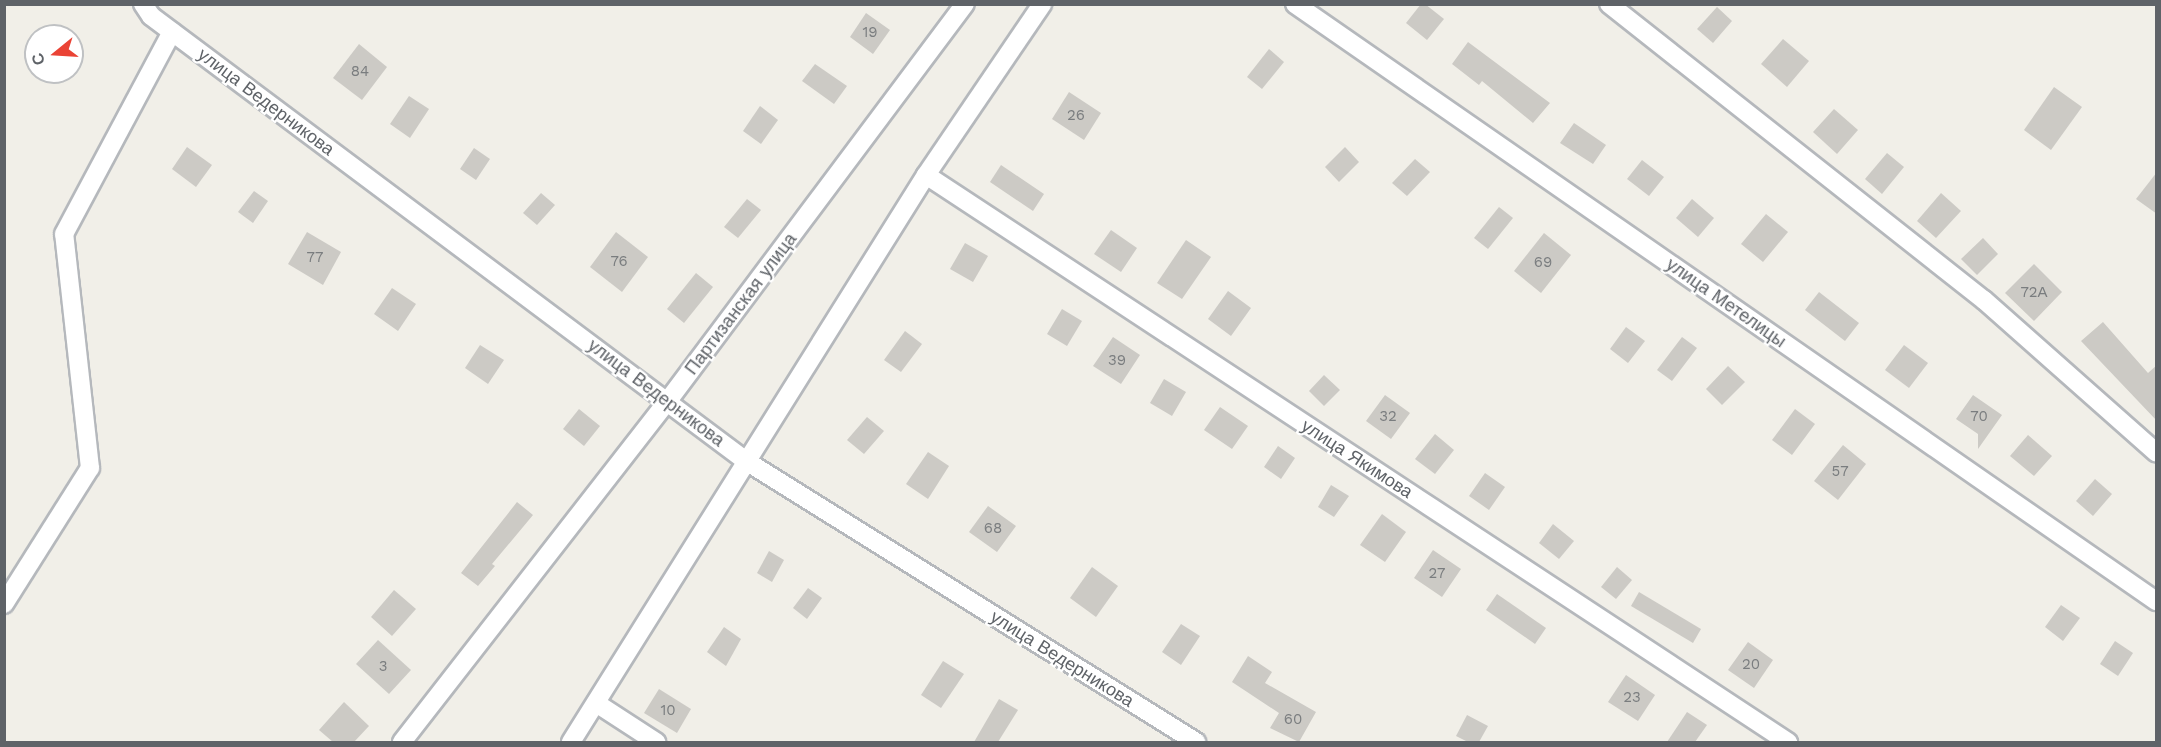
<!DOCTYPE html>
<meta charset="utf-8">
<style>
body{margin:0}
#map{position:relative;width:2161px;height:747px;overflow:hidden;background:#f1efe8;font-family:"Work Sans",sans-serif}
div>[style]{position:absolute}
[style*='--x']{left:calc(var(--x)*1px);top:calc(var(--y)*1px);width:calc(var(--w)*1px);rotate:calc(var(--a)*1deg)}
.building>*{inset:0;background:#cccac5}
.roads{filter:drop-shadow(2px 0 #b5b8bc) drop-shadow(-2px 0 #b5b8bc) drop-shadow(0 2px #b5b8bc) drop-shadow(0 -2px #b5b8bc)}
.minor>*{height:18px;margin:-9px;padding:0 9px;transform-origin:9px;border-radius:9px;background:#fff}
span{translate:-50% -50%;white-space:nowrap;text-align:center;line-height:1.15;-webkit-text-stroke:4.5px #fff;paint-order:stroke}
.number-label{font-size:15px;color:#7a7d7f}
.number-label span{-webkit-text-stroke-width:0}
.street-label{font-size:18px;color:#5f6368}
.frame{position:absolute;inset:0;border:6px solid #5f6368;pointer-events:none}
.north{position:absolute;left:24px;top:24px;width:60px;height:60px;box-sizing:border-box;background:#fff;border:2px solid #bfc1c3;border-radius:50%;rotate:252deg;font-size:16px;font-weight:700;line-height:24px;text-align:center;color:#5f6368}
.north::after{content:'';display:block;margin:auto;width:21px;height:27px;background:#ea4335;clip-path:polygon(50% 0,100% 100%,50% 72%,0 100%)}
</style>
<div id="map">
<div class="building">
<div style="clip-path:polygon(1421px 4px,1425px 4px,1444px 19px,1427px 40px,1406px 23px)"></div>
<div style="clip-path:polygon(1717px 7px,1732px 21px,1713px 43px,1697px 29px)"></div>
<div style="clip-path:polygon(866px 13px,890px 30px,873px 54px,850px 37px)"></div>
<div style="clip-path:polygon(1783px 39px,1809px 61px,1787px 87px,1761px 64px)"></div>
<div style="clip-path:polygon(1468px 42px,1550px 103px,1533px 123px,1482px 81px,1479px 85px,1452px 64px)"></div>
<div style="clip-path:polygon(359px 44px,387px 67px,362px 100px,333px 78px)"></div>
<div style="clip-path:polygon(1269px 49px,1284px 62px,1262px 89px,1247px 77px)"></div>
<div style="clip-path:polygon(815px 64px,847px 86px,834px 104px,802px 81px)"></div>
<div style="clip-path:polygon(2054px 87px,2082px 107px,2051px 150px,2024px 130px)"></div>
<div style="clip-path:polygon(1069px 92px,1101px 113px,1084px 140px,1052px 119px)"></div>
<div style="clip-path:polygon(409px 96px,429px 109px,410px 138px,390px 124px)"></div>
<div style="clip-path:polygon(760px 106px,778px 120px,761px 144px,743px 131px)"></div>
<div style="clip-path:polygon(1834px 109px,1858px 130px,1837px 154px,1813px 132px)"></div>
<div style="clip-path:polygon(1574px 123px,1606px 145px,1593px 164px,1560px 143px)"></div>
<div style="clip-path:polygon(187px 147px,212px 165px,196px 187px,172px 169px)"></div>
<div style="clip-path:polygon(1345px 147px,1359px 162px,1339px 182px,1325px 167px)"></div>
<div style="clip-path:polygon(474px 148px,490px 159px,476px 180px,460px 169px)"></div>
<div style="clip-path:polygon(1887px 153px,1904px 167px,1882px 194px,1865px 179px)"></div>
<div style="clip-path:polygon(1415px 159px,1430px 172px,1407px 196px,1392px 183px)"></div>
<div style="clip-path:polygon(1642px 160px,1664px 177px,1649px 196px,1627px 179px)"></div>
<div style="clip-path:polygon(1001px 165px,1044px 194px,1033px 211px,990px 182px)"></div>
<div style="clip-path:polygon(2157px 172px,2157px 214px,2136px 199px)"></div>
<div style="clip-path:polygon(254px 191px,268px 201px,253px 223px,238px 212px)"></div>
<div style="clip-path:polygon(541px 193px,555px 205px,537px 225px,523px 213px)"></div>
<div style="clip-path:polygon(1941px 193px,1961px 211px,1936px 238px,1917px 221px)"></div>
<div style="clip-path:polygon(747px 199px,761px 210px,738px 238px,724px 227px)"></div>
<div style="clip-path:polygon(1692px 199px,1714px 218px,1698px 237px,1676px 218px)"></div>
<div style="clip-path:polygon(1499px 207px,1513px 218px,1488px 249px,1474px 238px)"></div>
<div style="clip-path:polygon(1766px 214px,1788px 232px,1763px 262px,1741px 244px)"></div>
<div style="clip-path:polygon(1111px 230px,1137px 248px,1121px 272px,1094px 254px)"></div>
<div style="clip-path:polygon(307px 232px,341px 252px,323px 285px,288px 264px)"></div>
<div style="clip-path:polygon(616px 232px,648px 257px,622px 292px,590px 267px)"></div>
<div style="clip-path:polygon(1544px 233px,1571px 255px,1541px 293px,1514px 271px)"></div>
<div style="clip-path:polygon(1983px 238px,1998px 254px,1977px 275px,1961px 259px)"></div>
<div style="clip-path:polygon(1186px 240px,1211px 257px,1182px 299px,1157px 283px)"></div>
<div style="clip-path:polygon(965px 243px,988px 256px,973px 282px,950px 269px)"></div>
<div style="clip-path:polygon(2034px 264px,2062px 292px,2034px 321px,2005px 293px)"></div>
<div style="clip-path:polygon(696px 273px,713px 287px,684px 323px,667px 309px)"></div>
<div style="clip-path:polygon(392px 288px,416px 304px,398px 331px,374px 314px)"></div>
<div style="clip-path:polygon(1228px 291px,1251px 308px,1231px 336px,1208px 319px)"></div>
<div style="clip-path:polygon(1819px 292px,1859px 323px,1845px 341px,1805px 310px)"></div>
<div style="clip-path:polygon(1062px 309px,1082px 321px,1067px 346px,1047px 334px)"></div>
<div style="clip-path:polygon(2103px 322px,2148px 373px,2157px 365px,2157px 421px,2081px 341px)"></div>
<div style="clip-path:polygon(1626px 327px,1645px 341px,1628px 363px,1610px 349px)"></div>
<div style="clip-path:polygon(905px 331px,922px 344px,901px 372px,884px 360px)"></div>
<div style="clip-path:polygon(1113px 337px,1140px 355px,1121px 384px,1093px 366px)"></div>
<div style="clip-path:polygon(1682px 337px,1697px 348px,1672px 381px,1657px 370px)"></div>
<div style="clip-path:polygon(480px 345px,504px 360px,488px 384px,465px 368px)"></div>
<div style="clip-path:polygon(1904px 345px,1928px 363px,1909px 388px,1885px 370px)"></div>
<div style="clip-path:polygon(1728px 366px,1745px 382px,1722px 405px,1706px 389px)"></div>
<div style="clip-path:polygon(1324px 375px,1340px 390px,1324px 406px,1309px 391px)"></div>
<div style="clip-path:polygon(1164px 379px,1186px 392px,1172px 416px,1150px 403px)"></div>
<div style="clip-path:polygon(1385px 395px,1410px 413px,1391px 439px,1366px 421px)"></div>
<div style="clip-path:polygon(1973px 395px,2002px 415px,1978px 449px,1978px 434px,1956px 419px)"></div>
<div style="clip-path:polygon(1220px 407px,1248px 426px,1232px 449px,1204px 430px)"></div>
<div style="clip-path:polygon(579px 409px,600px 426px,584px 446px,563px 429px)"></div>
<div style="clip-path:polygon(1795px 409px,1815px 424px,1792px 455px,1772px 440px)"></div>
<div style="clip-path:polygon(867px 417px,884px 431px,864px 454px,847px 440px)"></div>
<div style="clip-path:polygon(1435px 434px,1454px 450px,1435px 474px,1415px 459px)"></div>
<div style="clip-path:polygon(2028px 435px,2052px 456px,2034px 476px,2010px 456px)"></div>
<div style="clip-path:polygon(1843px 445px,1866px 464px,1838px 500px,1814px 481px)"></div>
<div style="clip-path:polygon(1278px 446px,1295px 458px,1281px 479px,1264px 467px)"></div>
<div style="clip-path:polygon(928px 452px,949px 466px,928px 499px,906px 484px)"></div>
<div style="clip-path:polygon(1485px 473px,1505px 487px,1489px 510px,1469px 496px)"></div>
<div style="clip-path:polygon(2095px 479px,2112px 494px,2093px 516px,2076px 501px)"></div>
<div style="clip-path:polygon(1331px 485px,1349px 496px,1334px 517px,1318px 507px)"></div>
<div style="clip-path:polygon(517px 502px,533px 515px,492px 564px,495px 566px,478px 586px,461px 573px)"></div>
<div style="clip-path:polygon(988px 506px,1016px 526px,997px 552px,969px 532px)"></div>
<div style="clip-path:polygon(1382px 514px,1406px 532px,1385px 562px,1360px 545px)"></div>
<div style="clip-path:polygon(1553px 524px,1574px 541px,1559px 559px,1539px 543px)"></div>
<div style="clip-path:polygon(1433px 550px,1461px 569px,1442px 597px,1414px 578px)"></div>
<div style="clip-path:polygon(769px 551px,784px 560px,772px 582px,757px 573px)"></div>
<div style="clip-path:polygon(1092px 567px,1118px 586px,1096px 617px,1070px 598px)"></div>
<div style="clip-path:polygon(1617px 567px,1632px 580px,1616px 599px,1601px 587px)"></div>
<div style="clip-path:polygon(808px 588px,822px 598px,807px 619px,793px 608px)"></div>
<div style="clip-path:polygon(394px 590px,416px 609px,392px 636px,371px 617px)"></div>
<div style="clip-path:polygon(1639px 592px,1701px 629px,1693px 643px,1631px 606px)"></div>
<div style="clip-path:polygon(1497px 594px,1546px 628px,1535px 644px,1486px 610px)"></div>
<div style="clip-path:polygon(2061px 605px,2080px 618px,2063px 641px,2045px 627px)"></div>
<div style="clip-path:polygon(1181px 624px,1200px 636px,1181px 665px,1162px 652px)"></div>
<div style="clip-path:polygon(724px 627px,741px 639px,726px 666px,707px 652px)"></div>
<div style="clip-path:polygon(378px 640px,411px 670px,389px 694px,356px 664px)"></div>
<div style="clip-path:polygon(2115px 641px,2133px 653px,2118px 676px,2100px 664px)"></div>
<div style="clip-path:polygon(1748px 642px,1773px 660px,1754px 688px,1728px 670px)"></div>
<div style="clip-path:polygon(1248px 656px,1272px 672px,1265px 683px,1316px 712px,1299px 742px,1270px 728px,1279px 713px,1232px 682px)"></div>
<div style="clip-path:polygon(943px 661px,964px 674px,941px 708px,921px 695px)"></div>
<div style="clip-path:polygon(1626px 675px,1655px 695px,1638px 721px,1608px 702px)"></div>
<div style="clip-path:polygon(659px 689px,691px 709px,677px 733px,644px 713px)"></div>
<div style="clip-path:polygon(999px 699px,1018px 710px,998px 742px,974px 742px)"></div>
<div style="clip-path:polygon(344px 702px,369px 726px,354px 742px,333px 742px,319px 730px)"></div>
<div style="clip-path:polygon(1687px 712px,1707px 725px,1695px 742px,1667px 742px)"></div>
<div style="clip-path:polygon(1467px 715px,1488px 726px,1479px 742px,1468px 742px,1456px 736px)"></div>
</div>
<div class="roads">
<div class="minor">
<div style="--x:143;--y:4;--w:14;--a:56"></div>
<div style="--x:151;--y:16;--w:743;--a:36.79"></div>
<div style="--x:746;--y:461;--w:531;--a:31.98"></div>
<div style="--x:1295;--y:4;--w:1048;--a:34.74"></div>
<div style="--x:1609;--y:4;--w:478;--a:38.3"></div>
<div style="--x:1984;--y:300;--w:230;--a:41.5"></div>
<div style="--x:926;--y:175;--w:1032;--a:33.34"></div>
<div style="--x:4;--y:604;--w:161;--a:-57.7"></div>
<div style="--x:90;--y:468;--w:235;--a:-96.3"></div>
<div style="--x:64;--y:234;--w:229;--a:-61.9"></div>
<div style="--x:596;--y:703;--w:72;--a:33"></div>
<div style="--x:402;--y:742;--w:431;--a:-52.1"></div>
<div style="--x:667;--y:402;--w:497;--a:-53.2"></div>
<div style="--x:571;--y:742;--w:669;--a:-57.95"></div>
<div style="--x:926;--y:175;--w:207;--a:-55.8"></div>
</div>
</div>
<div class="number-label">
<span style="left:870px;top:33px">19</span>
<span style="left:360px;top:72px">84</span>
<span style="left:1076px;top:116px">26</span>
<span style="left:315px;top:258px">77</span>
<span style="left:619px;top:262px">76</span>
<span style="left:1543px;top:263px">69</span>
<span style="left:2034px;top:293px">72А</span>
<span style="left:1117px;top:361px">39</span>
<span style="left:1388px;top:417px">32</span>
<span style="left:1979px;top:417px">70</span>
<span style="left:1840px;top:472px">57</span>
<span style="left:993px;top:529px">68</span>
<span style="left:1437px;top:574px">27</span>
<span style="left:1751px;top:665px">20</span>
<span style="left:383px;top:667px">3</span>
<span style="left:1632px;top:698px">23</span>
<span style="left:668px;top:711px">10</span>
<span style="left:1293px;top:720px">60</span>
</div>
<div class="street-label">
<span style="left:266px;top:102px;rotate:37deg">улица Ведерникова</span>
<span style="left:1726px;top:303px;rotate:35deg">улица Метелицы</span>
<span style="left:741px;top:304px;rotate:-53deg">Партизанская улица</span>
<span style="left:656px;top:393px;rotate:37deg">улица Ведерникова</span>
<span style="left:1357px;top:459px;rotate:33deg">улица Якимова</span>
<span style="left:1062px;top:659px;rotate:32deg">улица Ведерникова</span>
</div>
<div class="frame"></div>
<div class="north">С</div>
</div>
